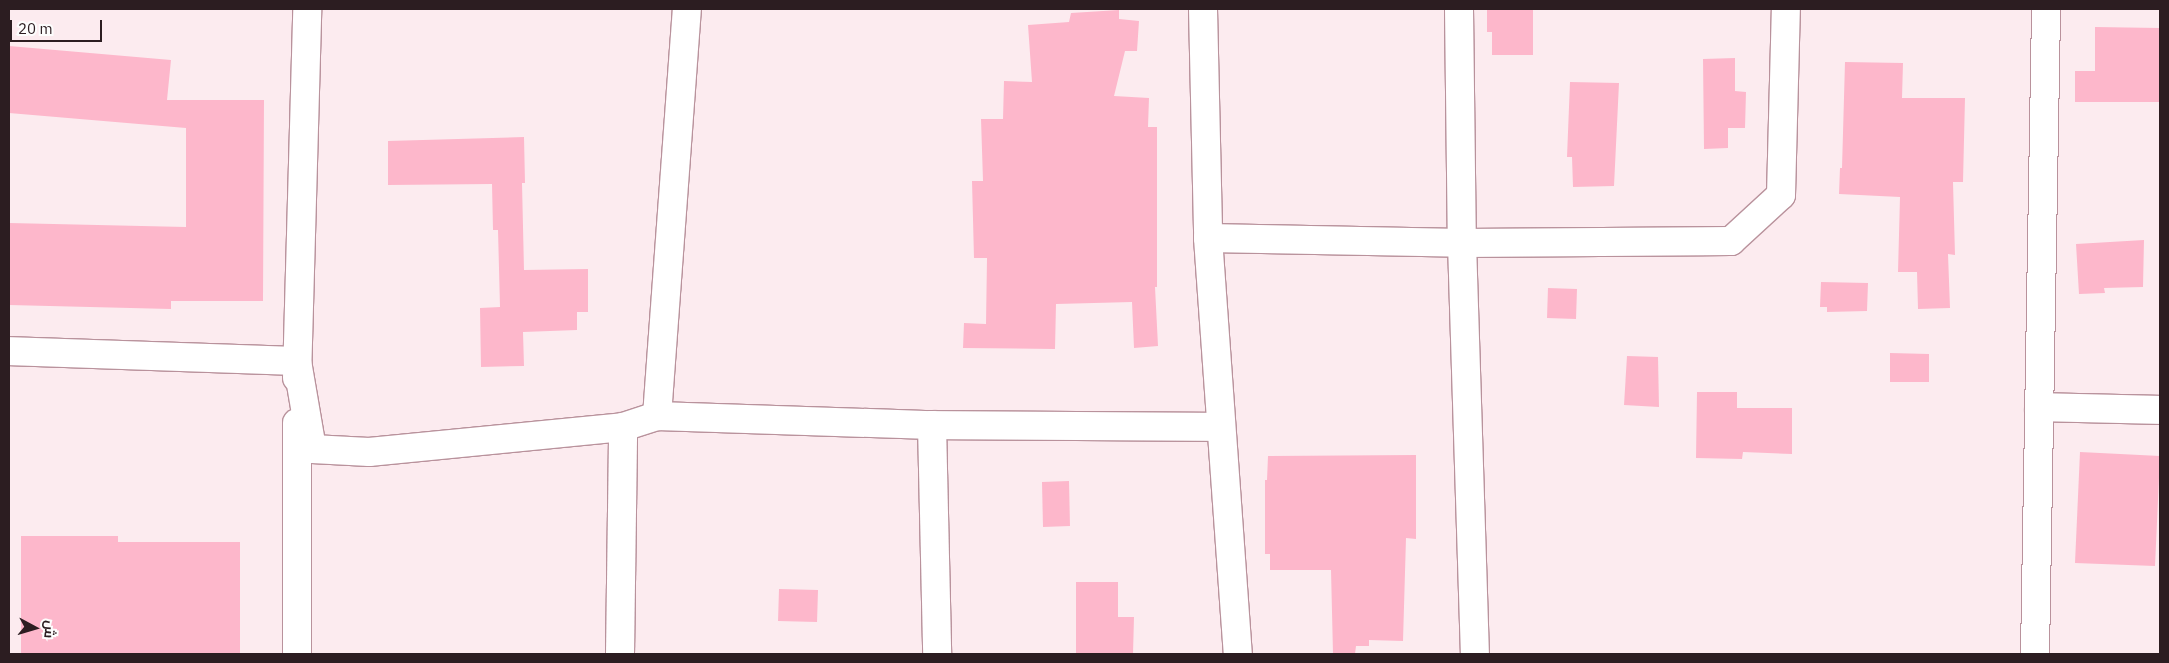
<!DOCTYPE html>
<meta charset="utf-8">
<style>
body{margin:0}
#map{position:relative;width:2169px;height:663px;overflow:hidden;background:#fcebef;font-family:"IBM Plex Sans",Cairo,sans-serif}
div>[style]{position:absolute}
[style*='--x']{left:calc(var(--x)*1px);top:calc(var(--y)*1px);width:calc(var(--w)*1px);rotate:calc(var(--a)*1deg)}
.building>*{inset:0;background:#fdb7cb}
.roads{filter:drop-shadow(1px 0 #b9929c) drop-shadow(-1px 0 #b9929c) drop-shadow(0 1px #b9929c) drop-shadow(0 -1px #b9929c)}
.street>*{height:28px;margin:-14px;padding:0 14px;transform-origin:14px;border-radius:14px;background:#fff}
span{translate:-50% -50%;white-space:nowrap;text-align:center;line-height:1.15;-webkit-text-stroke:4px #fdfdfd;paint-order:stroke}
.frame{position:absolute;inset:0;border:10px solid #2c1d21;pointer-events:none}
.north{position:absolute;left:10px;top:603px;width:50px;height:50px;-webkit-text-stroke:4px #fdfdfd;paint-order:stroke;rotate:96deg;font-size:14px;font-weight:700;line-height:20px;text-align:center;color:#2c1d21}
.north::after{content:'';display:block;margin:auto;width:18px;height:22px;background:#2c1d21;clip-path:polygon(50% 0,100% 100%,50% 72%,0 100%)}
.scale{position:absolute;left:10px;top:20px;width:92px;height:22px;box-sizing:border-box;border:2px solid #2c1d21;border-top:0;padding-left:6px;font-size:15px;line-height:18px;white-space:nowrap;color:#2c1d21;-webkit-text-stroke:4px #fdfdfd;paint-order:stroke}
</style>
<div id="map">
<div class="building">
<div style="clip-path:polygon(1487px 9px,1533px 9px,1533px 55px,1492px 55px,1492px 32px,1487px 32px)"></div>
<div style="clip-path:polygon(1119px 10px,1119px 19px,1139px 21px,1137px 51px,1125px 51px,1114px 96px,1149px 98px,1148px 127px,1157px 127px,1157px 287px,1155px 287px,1158px 346px,1134px 348px,1132px 302px,1056px 304px,1055px 349px,963px 348px,964px 323px,986px 324px,987px 258px,974px 258px,972px 181px,983px 181px,981px 119px,1003px 119px,1004px 81px,1032px 82px,1028px 25px,1069px 22px,1071px 13px)"></div>
<div style="clip-path:polygon(2095px 27px,2160px 28px,2160px 102px,2075px 102px,2075px 71px,2095px 71px)"></div>
<div style="clip-path:polygon(9px 46px,171px 60px,167px 100px,264px 100px,263px 301px,171px 301px,171px 309px,9px 305px,9px 223px,186px 227px,186px 128px,9px 113px)"></div>
<div style="clip-path:polygon(1735px 58px,1735px 91px,1746px 92px,1745px 128px,1728px 128px,1728px 148px,1704px 149px,1703px 59px)"></div>
<div style="clip-path:polygon(1845px 62px,1903px 63px,1902px 98px,1965px 98px,1963px 182px,1953px 182px,1955px 255px,1948px 254px,1950px 308px,1918px 309px,1917px 272px,1898px 272px,1900px 197px,1839px 194px,1840px 168px,1842px 168px)"></div>
<div style="clip-path:polygon(1570px 82px,1619px 83px,1614px 186px,1573px 187px,1572px 157px,1567px 157px)"></div>
<div style="clip-path:polygon(524px 137px,525px 183px,522px 183px,524px 270px,588px 269px,588px 312px,577px 312px,577px 330px,523px 332px,524px 366px,481px 367px,480px 308px,500px 307px,498px 230px,493px 230px,492px 184px,388px 185px,388px 141px)"></div>
<div style="clip-path:polygon(2144px 240px,2143px 287px,2104px 288px,2105px 293px,2079px 294px,2076px 244px)"></div>
<div style="clip-path:polygon(1821px 282px,1868px 283px,1867px 311px,1827px 312px,1827px 307px,1820px 307px)"></div>
<div style="clip-path:polygon(1548px 288px,1577px 289px,1576px 319px,1547px 318px)"></div>
<div style="clip-path:polygon(1890px 353px,1929px 354px,1929px 382px,1890px 382px)"></div>
<div style="clip-path:polygon(1627px 356px,1658px 357px,1659px 407px,1624px 405px)"></div>
<div style="clip-path:polygon(1697px 392px,1737px 392px,1737px 408px,1792px 408px,1792px 454px,1743px 452px,1742px 459px,1696px 458px)"></div>
<div style="clip-path:polygon(2080px 452px,2160px 456px,2155px 566px,2075px 563px)"></div>
<div style="clip-path:polygon(1416px 455px,1416px 539px,1406px 538px,1403px 641px,1369px 640px,1369px 646px,1356px 646px,1355px 654px,1333px 654px,1331px 570px,1270px 570px,1270px 554px,1265px 554px,1265px 480px,1267px 480px,1268px 456px)"></div>
<div style="clip-path:polygon(1069px 481px,1070px 526px,1043px 527px,1042px 482px)"></div>
<div style="clip-path:polygon(21px 536px,118px 536px,118px 542px,240px 542px,240px 654px,21px 654px)"></div>
<div style="clip-path:polygon(1076px 582px,1118px 582px,1118px 617px,1134px 617px,1133px 654px,1076px 654px)"></div>
<div style="clip-path:polygon(779px 589px,818px 590px,817px 622px,778px 621px)"></div>
</div>
<div class="roads">
<div class="street">
<div style="--x:1203;--y:9;--w:229;--a:88.7"></div>
<div style="--x:1208;--y:238;--w:417;--a:85.9"></div>
<div style="--x:1459;--y:9;--w:234;--a:89.3"></div>
<div style="--x:1462;--y:243;--w:411;--a:88.2"></div>
<div style="--x:1208;--y:238;--w:254;--a:1.1"></div>
<div style="--x:1462;--y:243;--w:269;--a:-0.4"></div>
<div style="--x:1731;--y:241;--w:68;--a:-42.6"></div>
<div style="--x:1781;--y:195;--w:186;--a:-88.5"></div>
<div style="--x:9;--y:351;--w:288;--a:2"></div>
<div style="--x:297;--y:361;--w:89;--a:80.3"></div>
<div style="--x:312;--y:449;--w:57;--a:3"></div>
<div style="--x:369;--y:452;--w:255;--a:-5.6"></div>
<div style="--x:623;--y:427;--w:36;--a:-18"></div>
<div style="--x:657;--y:416;--w:275;--a:1.9"></div>
<div style="--x:932;--y:425;--w:288;--a:0.4"></div>
<div style="--x:297;--y:378;--w:369;--a:-88.4"></div>
<div style="--x:2039;--y:407;--w:121;--a:1.4"></div>
<div style="--x:657;--y:416;--w:408;--a:-85.8"></div>
<div style="--x:932;--y:425;--w:229;--a:88.7"></div>
<div style="--x:297;--y:654;--w:231;--a:-90"></div>
<div style="--x:620;--y:654;--w:227;--a:-89.2"></div>
<div style="--x:2035;--y:654;--w:645;--a:-89.02"></div>
</div>
</div>
<div class="frame"></div>
<div class="north">ش</div>
<div class="scale">20 m</div>
</div>
